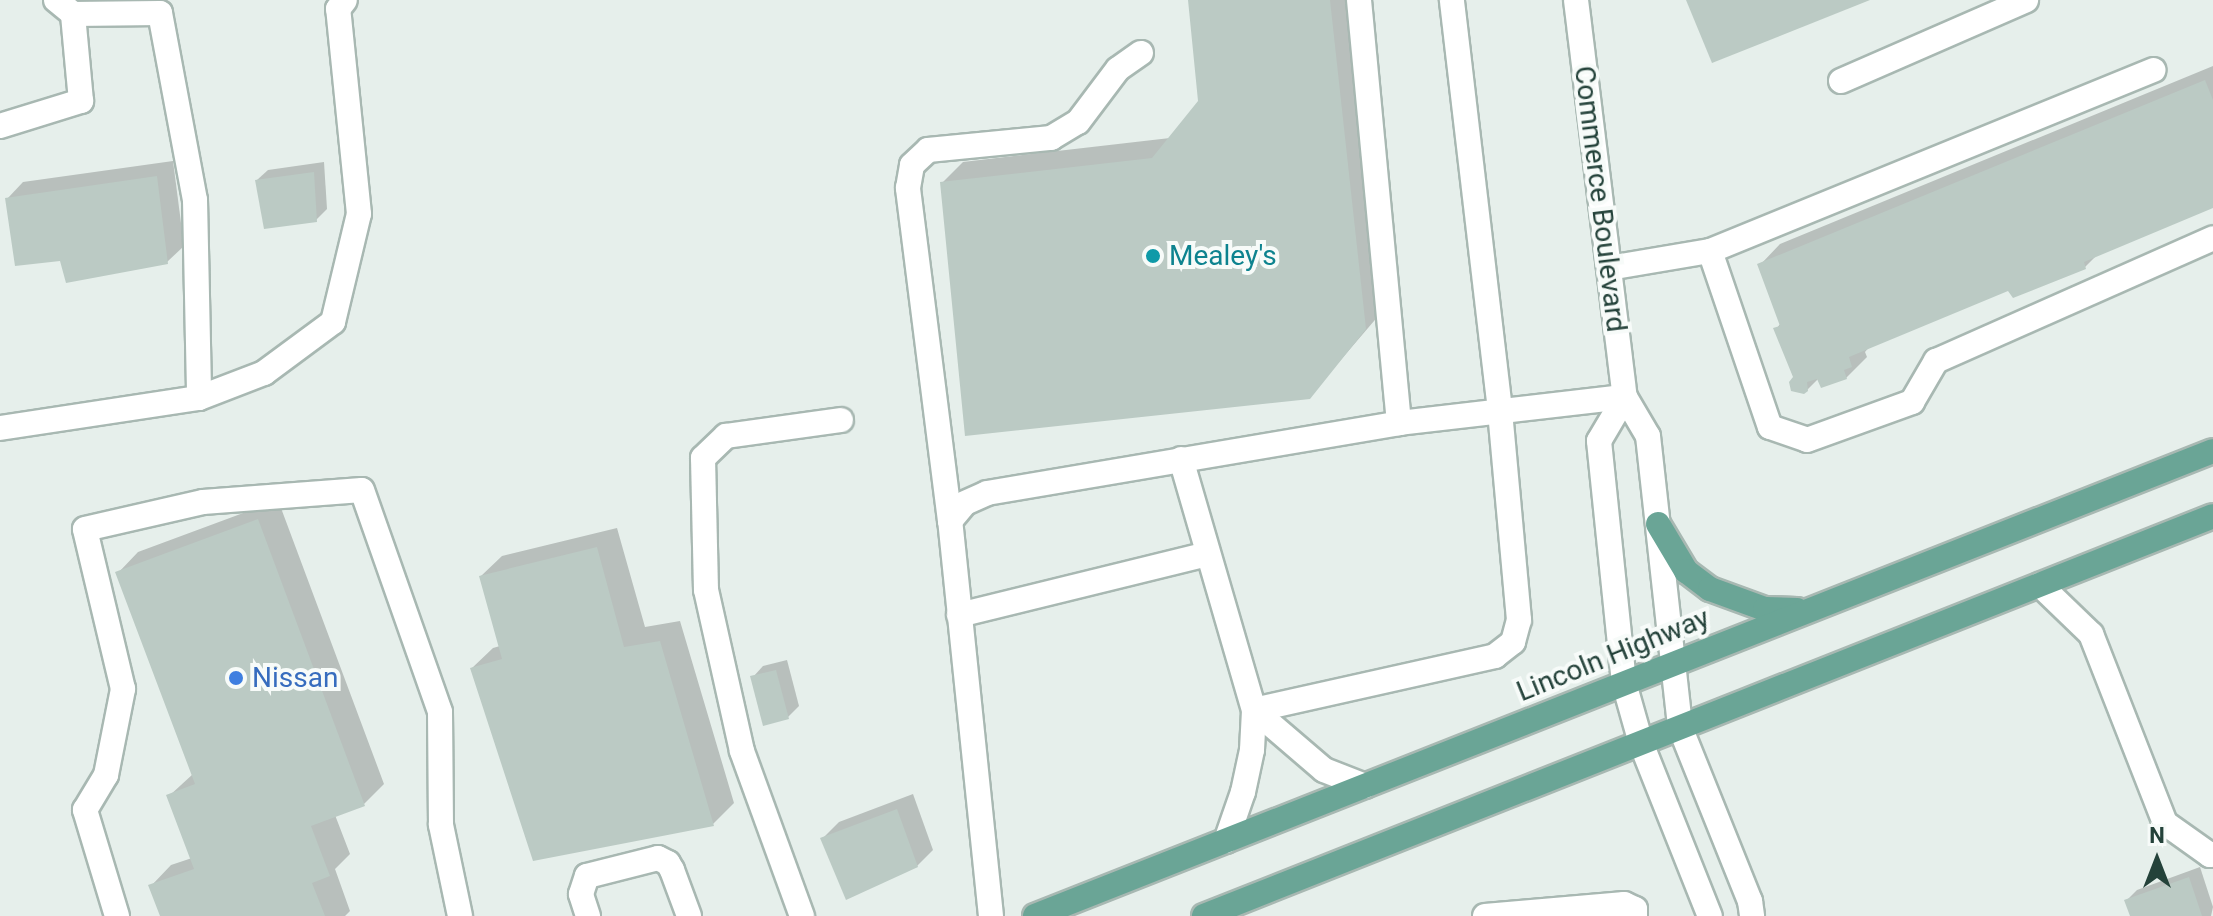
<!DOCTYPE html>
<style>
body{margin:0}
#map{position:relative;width:2213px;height:916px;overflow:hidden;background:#e6efeb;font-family:Roboto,sans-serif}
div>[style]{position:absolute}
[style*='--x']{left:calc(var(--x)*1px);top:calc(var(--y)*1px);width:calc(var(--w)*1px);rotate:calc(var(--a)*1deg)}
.shadow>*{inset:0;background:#0003}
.building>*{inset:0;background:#bbcac4}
.roads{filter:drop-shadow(2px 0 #a8b8b2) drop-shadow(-2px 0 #a8b8b2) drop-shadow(0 2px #a8b8b2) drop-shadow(0 -2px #a8b8b2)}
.minor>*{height:24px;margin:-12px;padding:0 12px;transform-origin:12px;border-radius:12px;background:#fff}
.major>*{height:24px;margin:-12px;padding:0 12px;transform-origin:12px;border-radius:12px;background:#6aa596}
.dots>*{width:22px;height:22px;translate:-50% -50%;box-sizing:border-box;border:4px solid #f7fbf9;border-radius:50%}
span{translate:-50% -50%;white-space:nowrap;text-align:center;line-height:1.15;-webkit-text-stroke:8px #f7fbf9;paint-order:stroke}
.street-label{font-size:28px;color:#24423a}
.culture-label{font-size:28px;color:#0d838f}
.left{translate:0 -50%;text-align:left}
.shop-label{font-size:28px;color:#366cbe}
.north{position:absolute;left:2117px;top:820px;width:80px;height:80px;-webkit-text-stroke:6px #f7fbf9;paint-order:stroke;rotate:0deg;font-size:22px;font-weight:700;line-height:32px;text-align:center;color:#24423a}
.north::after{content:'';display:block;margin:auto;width:28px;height:36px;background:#24423a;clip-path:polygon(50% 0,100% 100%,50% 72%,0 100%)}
</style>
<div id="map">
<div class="shadow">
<div style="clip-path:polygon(1190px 0,1353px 0,1386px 307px,1309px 397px,942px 183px,963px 162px,1170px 138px,1200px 101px)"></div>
<div style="clip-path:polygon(2213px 66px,2213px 206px,2098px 254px,2085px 267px,2009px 288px,1871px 345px,1865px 352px,1867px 357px,1846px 378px,1819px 378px,1807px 390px,1796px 377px,1776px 329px,1781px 323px,1760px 265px,1780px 244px)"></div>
<div style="clip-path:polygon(173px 161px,184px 246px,167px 262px,62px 259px,7px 199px,23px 182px)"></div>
<div style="clip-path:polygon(324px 162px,327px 209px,316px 220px,257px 180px,268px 170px)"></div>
<div style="clip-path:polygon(278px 500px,384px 784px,364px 804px,335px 815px,350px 854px,335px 869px,350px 911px,345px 916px,162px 916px,151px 886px,171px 865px,192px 858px,169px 796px,193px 774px,118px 573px,138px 552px)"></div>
<div style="clip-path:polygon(617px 528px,645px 627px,680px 621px,734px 803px,713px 824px,472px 668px,493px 648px,500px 646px,481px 576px,502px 556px)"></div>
<div style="clip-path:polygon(787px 660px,799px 706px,788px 717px,753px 677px,763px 666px)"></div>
<div style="clip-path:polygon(913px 794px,933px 850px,917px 866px,823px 838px,839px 822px)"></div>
<div style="clip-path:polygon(2200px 867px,2213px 907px,2211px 916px,2132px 916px,2126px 901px,2137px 890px)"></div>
</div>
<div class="building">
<div style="clip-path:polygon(1188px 0,1330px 0,1366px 329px,1310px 399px,965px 436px,940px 182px,1152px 158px,1198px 101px)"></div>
<div style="clip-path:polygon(1686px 0,1870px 0,1712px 63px)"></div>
<div style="clip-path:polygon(2205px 80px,2213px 100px,2213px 208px,2084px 262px,2086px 269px,2013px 298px,2008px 291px,1849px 357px,1852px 367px,1844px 370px,1847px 379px,1821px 388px,1817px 379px,1807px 382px,1808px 391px,1804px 394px,1791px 391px,1789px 382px,1793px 377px,1773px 328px,1780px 326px,1757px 264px)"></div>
<div style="clip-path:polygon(314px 172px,317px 222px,264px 229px,255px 180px)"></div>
<div style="clip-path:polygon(157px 176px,168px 264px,66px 283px,60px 261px,15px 266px,5px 198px)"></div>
<div style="clip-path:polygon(258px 519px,365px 806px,311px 826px,330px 876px,312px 883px,325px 916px,160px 916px,148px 885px,194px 869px,166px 795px,195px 784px,115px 572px)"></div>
<div style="clip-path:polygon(597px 547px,624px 647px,660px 641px,714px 826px,533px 861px,470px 668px,502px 659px,479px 576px)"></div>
<div style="clip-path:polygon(776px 670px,789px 719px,763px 726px,750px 676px)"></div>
<div style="clip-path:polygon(897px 809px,918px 867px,846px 900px,820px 838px)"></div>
<div style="clip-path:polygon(2189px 877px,2202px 916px,2130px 916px,2124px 900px)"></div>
</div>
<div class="roads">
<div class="minor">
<div style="--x:56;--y:0;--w:22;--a:39"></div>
<div style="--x:73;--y:14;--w:87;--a:-0.7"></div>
<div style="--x:160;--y:13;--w:190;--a:79.4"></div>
<div style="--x:195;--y:200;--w:198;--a:88.8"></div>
<div style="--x:1359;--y:0;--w:425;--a:84.6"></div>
<div style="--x:1576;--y:0;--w:400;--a:83"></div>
<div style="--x:1625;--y:397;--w:45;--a:59.5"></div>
<div style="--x:1648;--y:436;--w:293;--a:83.7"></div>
<div style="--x:1680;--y:727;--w:188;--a:68.1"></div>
<div style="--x:1750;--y:901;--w:15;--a:82"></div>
<div style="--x:1841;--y:81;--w:202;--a:-23.6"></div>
<div style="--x:0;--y:126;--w:85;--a:-17.2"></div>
<div style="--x:81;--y:101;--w:87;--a:-95.3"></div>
<div style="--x:1710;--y:251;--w:479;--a:-22.2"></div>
<div style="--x:1609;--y:268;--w:102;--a:-9.6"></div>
<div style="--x:1710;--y:251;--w:186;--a:71.2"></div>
<div style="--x:1770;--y:427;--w:39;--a:19"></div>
<div style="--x:1807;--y:440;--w:112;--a:-19.9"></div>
<div style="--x:1912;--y:402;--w:48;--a:-59.7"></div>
<div style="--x:1936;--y:361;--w:303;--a:-23.9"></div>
<div style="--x:1625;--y:397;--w:51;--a:120.6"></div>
<div style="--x:1599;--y:441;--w:243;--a:84.1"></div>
<div style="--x:1624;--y:683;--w:62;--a:74.2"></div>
<div style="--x:1641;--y:743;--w:186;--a:68.3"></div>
<div style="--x:0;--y:428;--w:201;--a:-8.6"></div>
<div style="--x:199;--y:398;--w:70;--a:-21"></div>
<div style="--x:264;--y:373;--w:86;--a:-36.5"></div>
<div style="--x:333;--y:322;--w:111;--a:-76.5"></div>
<div style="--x:359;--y:214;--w:206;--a:-95.8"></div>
<div style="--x:338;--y:9;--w:11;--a:-52"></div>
<div style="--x:1181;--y:459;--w:261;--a:73.8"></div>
<div style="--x:1254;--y:710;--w:247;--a:-12.6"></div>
<div style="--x:1495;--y:656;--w:23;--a:-38"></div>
<div style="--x:1513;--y:642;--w:23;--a:-75"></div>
<div style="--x:1519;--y:620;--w:211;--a:-95.2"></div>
<div style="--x:1500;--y:410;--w:413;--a:-96.7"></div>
<div style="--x:950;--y:521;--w:336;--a:-97.2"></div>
<div style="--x:908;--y:188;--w:23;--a:-80"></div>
<div style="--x:912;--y:165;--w:22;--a:-43"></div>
<div style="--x:928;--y:150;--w:124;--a:-5.6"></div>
<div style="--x:1051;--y:138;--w:31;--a:-31"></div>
<div style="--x:1078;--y:122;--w:66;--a:-53"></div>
<div style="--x:1118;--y:69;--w:28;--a:-35"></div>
<div style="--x:2040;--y:585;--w:71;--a:43.9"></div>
<div style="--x:2091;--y:634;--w:203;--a:68.6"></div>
<div style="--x:2165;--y:823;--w:55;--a:35.4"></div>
<div style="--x:2210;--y:855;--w:3;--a:-18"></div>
<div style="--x:959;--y:615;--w:256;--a:-13.8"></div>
<div style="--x:1226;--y:841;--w:52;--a:-70.9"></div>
<div style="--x:1243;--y:792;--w:43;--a:-77.9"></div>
<div style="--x:1252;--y:750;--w:40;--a:-87.1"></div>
<div style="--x:1254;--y:710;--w:92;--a:40.6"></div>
<div style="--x:1324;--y:770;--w:44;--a:21.3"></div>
<div style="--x:117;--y:916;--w:111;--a:-106.8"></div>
<div style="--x:85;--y:810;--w:41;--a:-59"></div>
<div style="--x:106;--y:775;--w:88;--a:-78.8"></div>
<div style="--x:123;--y:689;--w:164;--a:-103.4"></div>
<div style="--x:85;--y:529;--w:121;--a:-12.9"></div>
<div style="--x:203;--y:502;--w:159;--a:-4.3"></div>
<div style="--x:362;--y:490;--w:235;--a:70.6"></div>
<div style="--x:440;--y:712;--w:113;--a:89.5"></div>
<div style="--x:441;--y:825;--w:93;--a:78.2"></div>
<div style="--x:588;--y:916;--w:23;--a:-108"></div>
<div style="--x:581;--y:894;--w:19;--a:-72"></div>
<div style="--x:587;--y:876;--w:73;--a:-14.2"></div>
<div style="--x:658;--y:858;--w:11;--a:27"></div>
<div style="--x:668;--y:863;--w:8;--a:60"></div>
<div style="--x:672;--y:870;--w:49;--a:69.7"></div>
<div style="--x:802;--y:916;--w:176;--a:-110"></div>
<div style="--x:742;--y:751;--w:165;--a:-102.6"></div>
<div style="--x:706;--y:590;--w:132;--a:-91.3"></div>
<div style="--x:703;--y:458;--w:32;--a:-44"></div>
<div style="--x:726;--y:436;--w:116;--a:-7.9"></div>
<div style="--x:991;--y:916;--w:397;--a:-95.9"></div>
<div style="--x:950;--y:521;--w:23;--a:-50"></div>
<div style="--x:965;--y:503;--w:24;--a:-24"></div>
<div style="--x:987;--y:493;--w:418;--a:-9.6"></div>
<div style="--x:1399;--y:423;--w:227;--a:-6.6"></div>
<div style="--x:1485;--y:916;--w:140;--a:-4.9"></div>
<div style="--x:1624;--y:904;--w:12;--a:24"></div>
<div style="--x:1635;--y:909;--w:7;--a:90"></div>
</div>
<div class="major">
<div style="--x:1658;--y:524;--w:55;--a:59.2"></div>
<div style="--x:1686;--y:571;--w:30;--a:37"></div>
<div style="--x:1710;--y:589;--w:59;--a:20"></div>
<div style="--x:1765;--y:609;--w:32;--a:2"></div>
<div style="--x:1035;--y:916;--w:1266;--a:-21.54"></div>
<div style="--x:1204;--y:916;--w:1085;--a:-21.62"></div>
</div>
</div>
<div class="dots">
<div style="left:1153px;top:256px;background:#0f9aa8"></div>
<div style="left:236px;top:678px;background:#3f7fe0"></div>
</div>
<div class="street-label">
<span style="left:1600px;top:199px;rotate:83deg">Commerce Boulevard</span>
<span style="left:1613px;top:655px;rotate:-22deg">Lincoln Highway</span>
</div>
<div class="culture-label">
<span class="left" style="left:1169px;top:256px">Mealey's</span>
</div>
<div class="shop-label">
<span class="left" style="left:252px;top:678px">Nissan</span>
</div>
<div class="north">N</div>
</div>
